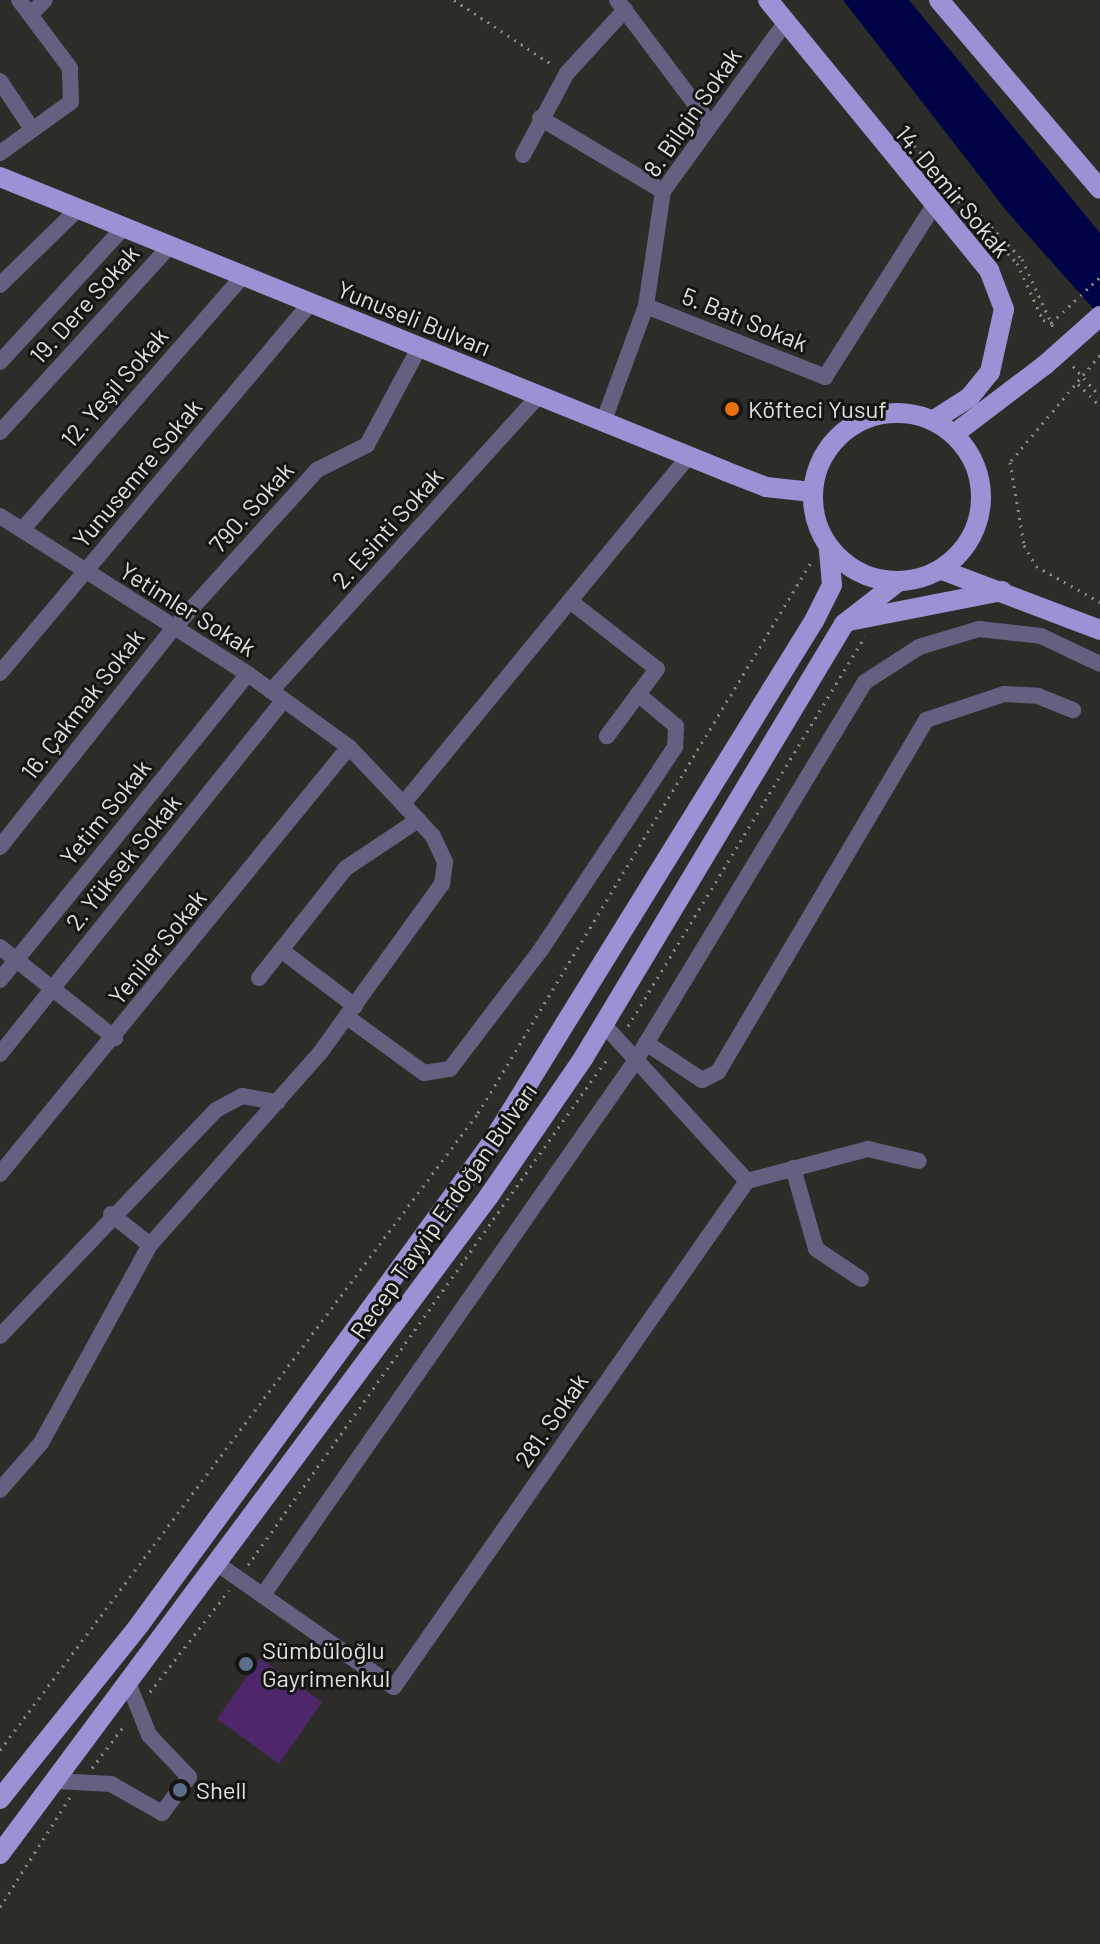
<!DOCTYPE html>
<meta charset="utf-8">
<style>
body{margin:0}
#map{position:relative;width:1100px;height:1944px;overflow:hidden;background:#2e2c29;font-family:Barlow,sans-serif}
div>[style]{position:absolute}
[style*='--x']{left:calc(var(--x)*1px);top:calc(var(--y)*1px);width:calc(var(--w)*1px);rotate:calc(var(--a)*1deg)}
.water>*{inset:0;background:#000345}
.building>*{inset:0;background:#4e266a}
.path>*{height:3px;margin-top:-1.5px;transform-origin:0;background:repeating-linear-gradient(90deg,#8c8a88 0 2px,transparent 0 8px)}
.minor>*{height:16px;margin:-8px;padding:0 8px;transform-origin:8px;border-radius:8px;background:#655f80}
.major>*{height:20px;margin:-10px;padding:0 10px;transform-origin:10px;border-radius:10px;background:#9e90d4}
.major>.ring{margin:-10px;padding:0;box-sizing:content-box;background:none;border:20px solid #9e90d4;border-radius:50%}
.major-bridge>*{height:20px;margin:-10px;padding:0 10px;transform-origin:10px;border-radius:10px;background:#9e90d4}
.dots>*{width:22px;height:22px;translate:-50% -50%;box-sizing:border-box;border:4px solid #151513;border-radius:50%}
span{translate:-50% -50%;white-space:nowrap;text-align:center;line-height:1.15;-webkit-text-stroke:6px #151513;paint-order:stroke}
.street-label{font-size:24px;color:#e1e0de}
.poi-label{font-size:24px;color:#e1e0de}
.left{translate:0 -50%;text-align:left}
</style>
<div id="map">
<div class="water">
<div style="clip-path:polygon(843px 0,909px 0,1100px 233px,1100px 316px,1009px 214px)"></div>
</div>
<div class="building">
<div style="clip-path:polygon(260px 1658px,322px 1702px,279px 1764px,217px 1719px)"></div>
</div>
<div class="path">
<div style="--x:454;--y:0;--w:118;--a:33.3"></div>
<div style="--x:903;--y:134;--w:173;--a:46.4"></div>
<div style="--x:1022;--y:259;--w:79;--a:65.4"></div>
<div style="--x:958;--y:201;--w:86;--a:46.4"></div>
<div style="--x:1017;--y:263;--w:63;--a:65.5"></div>
<div style="--x:1043;--y:320;--w:9;--a:21"></div>
<div style="--x:1051;--y:323;--w:67;--a:-43.2"></div>
<div style="--x:1100;--y:355;--w:140;--a:130.1"></div>
<div style="--x:1010;--y:462;--w:84;--a:80.4"></div>
<div style="--x:1024;--y:545;--w:24;--a:60"></div>
<div style="--x:1036;--y:566;--w:73;--a:29.4"></div>
<div style="--x:1073;--y:366;--w:40;--a:48"></div>
<div style="--x:1078;--y:384;--w:31;--a:45"></div>
<div style="--x:628;--y:1026;--w:456;--a:-58.7"></div>
<div style="--x:248;--y:1565;--w:624;--a:-54.65"></div>
<div style="--x:150;--y:1692;--w:129;--a:-52.2"></div>
<div style="--x:0;--y:1750;--w:796;--a:-53.12"></div>
<div style="--x:478;--y:1113;--w:644;--a:-58.85"></div>
<div style="--x:92;--y:1768;--w:56;--a:-52.9"></div>
<div style="--x:0;--y:1907;--w:130;--a:-57.5"></div>
</div>
<div class="minor">
<div style="--x:617;--y:0;--w:155;--a:53.1"></div>
<div style="--x:32;--y:13;--w:18;--a:-45"></div>
<div style="--x:0;--y:81;--w:58;--a:56.3"></div>
<div style="--x:540;--y:118;--w:143;--a:30.7"></div>
<div style="--x:0;--y:153;--w:87;--a:-35.7"></div>
<div style="--x:71;--y:102;--w:34;--a:-92"></div>
<div style="--x:70;--y:68;--w:85;--a:-126.9"></div>
<div style="--x:523;--y:155;--w:93;--a:-61.8"></div>
<div style="--x:567;--y:73;--w:86;--a:-47.4"></div>
<div style="--x:0;--y:285;--w:110;--a:-44.3"></div>
<div style="--x:646;--y:306;--w:193;--a:21.6"></div>
<div style="--x:825;--y:377;--w:204;--a:-57.6"></div>
<div style="--x:0;--y:362;--w:185;--a:-47.4"></div>
<div style="--x:604;--y:420;--w:121;--a:-69.8"></div>
<div style="--x:646;--y:306;--w:116;--a:-81.6"></div>
<div style="--x:663;--y:191;--w:209;--a:-54"></div>
<div style="--x:0;--y:432;--w:253;--a:-47.6"></div>
<div style="--x:0;--y:516;--w:294;--a:32.5"></div>
<div style="--x:248;--y:674;--w:125;--a:35.9"></div>
<div style="--x:349;--y:747;--w:79;--a:46.5"></div>
<div style="--x:403;--y:804;--w:450;--a:-50.6"></div>
<div style="--x:22;--y:530;--w:338;--a:-49"></div>
<div style="--x:570;--y:601;--w:110;--a:38"></div>
<div style="--x:657;--y:669;--w:84;--a:126.7"></div>
<div style="--x:0;--y:673;--w:482;--a:-50"></div>
<div style="--x:271;--y:691;--w:397;--a:-47.8"></div>
<div style="--x:0;--y:847;--w:278;--a:-51.6"></div>
<div style="--x:173;--y:629;--w:215;--a:-47.8"></div>
<div style="--x:317;--y:470;--w:56;--a:-26.6"></div>
<div style="--x:367;--y:445;--w:110;--a:-61.8"></div>
<div style="--x:0;--y:947;--w:147;--a:38.4"></div>
<div style="--x:281;--y:950;--w:93;--a:37.1"></div>
<div style="--x:259;--y:978;--w:140;--a:-51.7"></div>
<div style="--x:346;--y:868;--w:87;--a:-33.7"></div>
<div style="--x:0;--y:980;--w:394;--a:-51"></div>
<div style="--x:347;--y:1017;--w:95;--a:36"></div>
<div style="--x:424;--y:1073;--w:26;--a:-9"></div>
<div style="--x:450;--y:1069;--w:148;--a:-52.7"></div>
<div style="--x:540;--y:951;--w:245;--a:-56.5"></div>
<div style="--x:675;--y:747;--w:21;--a:-87"></div>
<div style="--x:676;--y:726;--w:50;--a:-139.9"></div>
<div style="--x:646;--y:1043;--w:67;--a:33.5"></div>
<div style="--x:702;--y:1080;--w:18;--a:-27"></div>
<div style="--x:718;--y:1072;--w:409;--a:-59.4"></div>
<div style="--x:926;--y:720;--w:82;--a:-18.4"></div>
<div style="--x:1004;--y:694;--w:34;--a:3"></div>
<div style="--x:1038;--y:696;--w:38;--a:22"></div>
<div style="--x:0;--y:1054;--w:454;--a:-51.3"></div>
<div style="--x:793;--y:1168;--w:84;--a:74.1"></div>
<div style="--x:816;--y:1249;--w:54;--a:33.7"></div>
<div style="--x:0;--y:1174;--w:551;--a:-50.74"></div>
<div style="--x:747;--y:1181;--w:125;--a:-14.8"></div>
<div style="--x:868;--y:1149;--w:52;--a:13.2"></div>
<div style="--x:111;--y:1214;--w:50;--a:38.5"></div>
<div style="--x:0;--y:1336;--w:313;--a:-46.3"></div>
<div style="--x:216;--y:1110;--w:30;--a:-28"></div>
<div style="--x:242;--y:1096;--w:36;--a:10"></div>
<div style="--x:0;--y:1490;--w:62;--a:-48.9"></div>
<div style="--x:41;--y:1443;--w:226;--a:-61.2"></div>
<div style="--x:150;--y:1245;--w:256;--a:-48.5"></div>
<div style="--x:320;--y:1053;--w:208;--a:-54.2"></div>
<div style="--x:442;--y:884;--w:22;--a:-82"></div>
<div style="--x:445;--y:862;--w:29;--a:-115"></div>
<div style="--x:433;--y:836;--w:44;--a:-133.2"></div>
<div style="--x:219;--y:1565;--w:213;--a:34.9"></div>
<div style="--x:394;--y:1687;--w:617;--a:-55.1"></div>
<div style="--x:747;--y:1181;--w:213;--a:-132.5"></div>
<div style="--x:263;--y:1595;--w:652;--a:-55.12"></div>
<div style="--x:636;--y:1060;--w:442;--a:-58.8"></div>
<div style="--x:865;--y:682;--w:64;--a:-32.9"></div>
<div style="--x:919;--y:647;--w:63;--a:-16.7"></div>
<div style="--x:979;--y:629;--w:62;--a:6.4"></div>
<div style="--x:1041;--y:636;--w:65;--a:25.4"></div>
<div style="--x:56;--y:1781;--w:55;--a:3.1"></div>
<div style="--x:111;--y:1784;--w:59;--a:29.6"></div>
<div style="--x:162;--y:1813;--w:45;--a:-53.1"></div>
<div style="--x:189;--y:1777;--w:58;--a:-133.6"></div>
<div style="--x:149;--y:1735;--w:54;--a:-111.8"></div>
</div>
<div class="major">
<div style="--x:768;--y:0;--w:349;--a:50.7"></div>
<div style="--x:989;--y:270;--w:42;--a:69"></div>
<div style="--x:1004;--y:309;--w:65;--a:102.5"></div>
<div style="--x:990;--y:372;--w:32;--a:129"></div>
<div style="--x:970;--y:397;--w:43;--a:147.4"></div>
<div style="--x:939;--y:0;--w:248;--a:49.6"></div>
<div style="--x:0;--y:177;--w:782;--a:22.07"></div>
<div style="--x:725;--y:471;--w:44;--a:21.3"></div>
<div style="--x:766;--y:487;--w:46;--a:6.2"></div>
<div class="ring" style="left:813px;top:413px;width:148px;height:148px"></div>
<div style="--x:954;--y:434;--w:114;--a:-37.2"></div>
<div style="--x:942;--y:570;--w:169;--a:20.8"></div>
<div style="--x:849;--y:621;--w:156;--a:-11.1"></div>
<div style="--x:0;--y:1799;--w:224;--a:-51.3"></div>
<div style="--x:140;--y:1624;--w:593;--a:-53.84"></div>
<div style="--x:490;--y:1145;--w:616;--a:-58.27"></div>
<div style="--x:814;--y:621;--w:40;--a:-63.4"></div>
<div style="--x:832;--y:585;--w:36;--a:-95"></div>
<div style="--x:0;--y:1854;--w:820;--a:-53.38"></div>
<div style="--x:489;--y:1196;--w:168;--a:-55.6"></div>
<div style="--x:584;--y:1057;--w:505;--a:-59.02"></div>
<div style="--x:844;--y:624;--w:68;--a:-37.9"></div>
</div>
<div class="major-bridge">
<div style="--x:1045;--y:365;--w:74;--a:-41.7"></div>
</div>
<div class="dots">
<div style="left:732px;top:409px;background:#e8710a"></div>
<div style="left:246px;top:1664px;background:#5c6f8a"></div>
<div style="left:180px;top:1790px;background:#5c6f8a"></div>
</div>
<div class="street-label">
<span style="left:692px;top:112px;rotate:-55deg">8. Bilgin Sokak</span>
<span style="left:953px;top:191px;rotate:50deg">14. Demir Sokak</span>
<span style="left:84px;top:304px;rotate:-48deg">19. Dere Sokak</span>
<span style="left:414px;top:318px;rotate:22deg">Yunuseli Bulvarı</span>
<span style="left:745px;top:319px;rotate:22deg">5. Batı Sokak</span>
<span style="left:114px;top:387px;rotate:-49deg">12. Yeşil Sokak</span>
<span style="left:137px;top:473px;rotate:-50deg">Yunusemre Sokak</span>
<span style="left:251px;top:507px;rotate:-48deg">790. Sokak</span>
<span style="left:387px;top:528px;rotate:-48deg">2. Esinti Sokak</span>
<span style="left:188px;top:609px;rotate:32deg">Yetimler Sokak</span>
<span style="left:82px;top:704px;rotate:-52deg">16. Çakmak Sokak</span>
<span style="left:105px;top:812px;rotate:-51deg">Yetim Sokak</span>
<span style="left:123px;top:862px;rotate:-51deg">2. Yüksek Sokak</span>
<span style="left:157px;top:947px;rotate:-51deg">Yeniler Sokak</span>
<span style="left:443px;top:1211px;rotate:-55deg">Recep Tayyip Erdoğan Bulvarı</span>
<span style="left:551px;top:1420px;rotate:-55deg">281. Sokak</span>
</div>
<div class="poi-label">
<span class="left" style="left:748px;top:409px">Köfteci Yusuf</span>
<span class="left" style="left:262px;top:1664px">Sümbüloğlu<br>Gayrimenkul</span>
<span class="left" style="left:196px;top:1790px">Shell</span>
</div>
</div>
